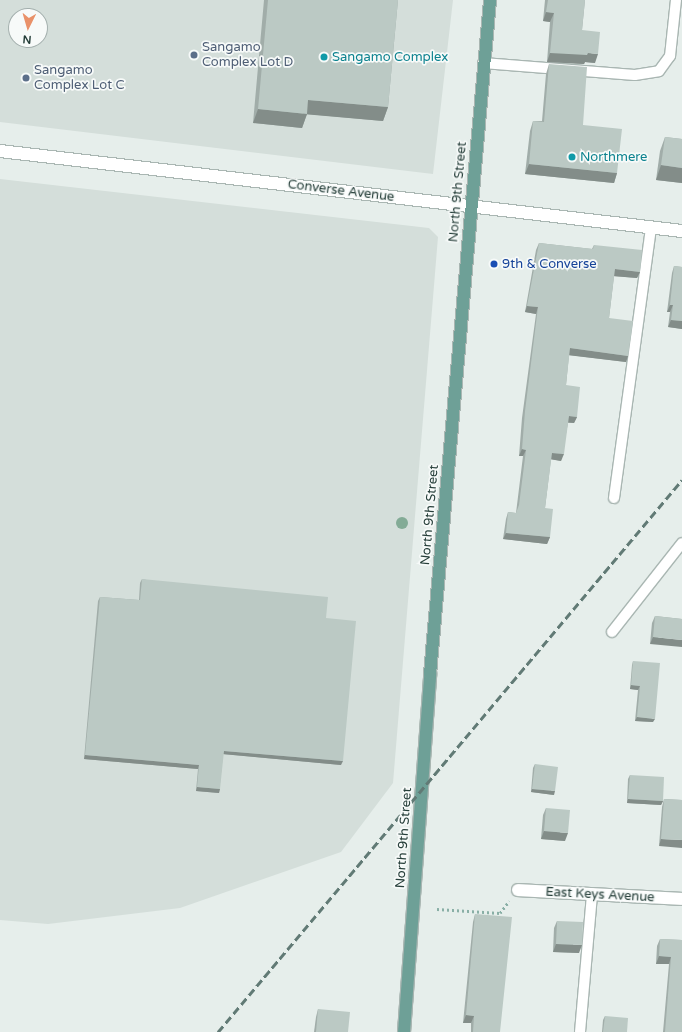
<!DOCTYPE html>
<style>
body{margin:0}
#map{position:relative;width:682px;height:1032px;overflow:hidden;background:#e6eeeb;font-family:"Varela Round",sans-serif}
div>[style]{position:absolute}
[style*='--x']{left:calc(var(--x)*1px);top:calc(var(--y)*1px);width:calc(var(--w)*1px);rotate:calc(var(--a)*1deg)}
.built>*{inset:0;background:#d4deda}
.path>*{height:2.5px;margin-top:-1.25px;transform-origin:0;background:repeating-linear-gradient(90deg,#89afa6 0 2px,transparent 0 5px)}
.roads{filter:drop-shadow(1px 0 #a9b6b2) drop-shadow(-1px 0 #a9b6b2) drop-shadow(0 1px #a9b6b2) drop-shadow(0 -1px #a9b6b2)}
.lane>*{height:10px;margin:-5px;padding:0 5px;transform-origin:5px;border-radius:5px;background:#fff}
.street>*{height:12px;margin:-6px;padding:0 6px;transform-origin:6px;border-radius:6px;background:#fff}
.primary>*{height:12px;margin:-6px;padding:0 6px;transform-origin:6px;border-radius:6px;background:#6ea097}
.rail>*{height:3px;margin-top:-1.5px;transform-origin:0;background:repeating-linear-gradient(90deg,#617a75 0 8px,transparent 0 12px)}
.trees>*{width:12px;height:12px;margin:-6px;border-radius:50%;background:#83ab96}
.wall>*{inset:0;background:#a1ada9}
.shaded-wall>*{inset:0;background:#838d89}
.building>*{inset:0;background:#bbc9c4}
.dots>*{width:11px;height:11px;translate:-50% -50%;box-sizing:border-box;border:2px solid #f7faf9;border-radius:50%}
span{translate:-50% -50%;white-space:nowrap;text-align:center;line-height:1.15;-webkit-text-stroke:3.5px #f7faf9;paint-order:stroke}
.service-label{font-size:13px;color:#4e5e75}
.left{translate:0 -50%;text-align:left}
.culture-label{font-size:13px;color:#0d838f}
.street-label{font-size:13px;color:#263f3a}
.transit-label{font-size:13px;color:#164399}
.north{position:absolute;left:8px;top:8px;width:40px;height:40px;box-sizing:border-box;background:#f7faf9;border:1px solid #a3afad;border-radius:50%;rotate:185deg;font-size:11px;font-weight:700;line-height:16px;text-align:center;color:#263f3a}
.north::after{content:'';display:block;margin:auto;width:14px;height:18px;background:#e99169;clip-path:polygon(50% 0,100% 100%,50% 72%,0 100%)}
</style>
<div id="map">
<div class="built">
<div style="clip-path:polygon(evenodd,0 0,453px 0,433px 174px,0 122px,0 0,16px 16px,40px 16px,40px 40px,16px 40px,16px 16px)"></div>
<div style="clip-path:polygon(0 179px,429px 228px,438px 237px,393px 783px,341px 852px,180px 908px,48px 924px,0 920px)"></div>
</div>
<div class="path">
<div style="--x:437;--y:909;--w:63;--a:3.6"></div>
<div style="--x:500;--y:913;--w:15;--a:-53"></div>
</div>
<div class="roads">
<div class="lane">
<div style="--x:483;--y:63;--w:152;--a:4.5"></div>
<div style="--x:635;--y:75;--w:24;--a:-9"></div>
<div style="--x:659;--y:71;--w:19;--a:-54"></div>
<div style="--x:670;--y:56;--w:56;--a:-83.9"></div>
<div style="--x:614;--y:498;--w:273;--a:-82.2"></div>
<div style="--x:612;--y:632;--w:113;--a:-51.8"></div>
<div style="--x:580;--y:1032;--w:139;--a:-85"></div>
</div>
<div class="street">
<div style="--x:0;--y:151;--w:687;--a:6.69"></div>
<div style="--x:518;--y:890;--w:164;--a:3.1"></div>
</div>
<div class="primary">
<div style="--x:404;--y:1032;--w:359;--a:-85.8"></div>
<div style="--x:430;--y:674;--w:677;--a:-84.91"></div>
</div>
</div>
<div class="rail">
<div style="--x:218;--y:1032;--w:721;--a:-49.95"></div>
</div>
<div class="trees">
<div style="left:402px;top:523px"></div>
</div>
<div class="wall">
<div style="clip-path:polygon(264px 0,398px 0,388px 107px,383px 121px,307px 114px,302px 128px,253px 123px)"></div>
<div style="clip-path:polygon(545px 0,585px 0,582px 30px,595px 63px,585px 62px,584px 64px,547px 62px,550px 22px,543px 21px)"></div>
<div style="clip-path:polygon(549px 64px,583px 125px,617px 173px,614px 183px,525px 174px,530px 131px,533px 121px,542px 121px,546px 74px)"></div>
<div style="clip-path:polygon(665px 137px,682px 139px,682px 183px,656px 180px,660px 151px)"></div>
<div style="clip-path:polygon(539px 243px,592px 249px,594px 245px,640px 272px,637px 278px,614px 276px,609px 318px,628px 356px,626px 362px,569px 355px,566px 385px,577px 417px,574px 423px,568px 423px,561px 461px,551px 459px,545px 508px,550px 537px,547px 544px,503px 539px,506px 519px,508px 512px,516px 513px,523px 456px,519px 456px,522px 418px,536px 314px,525px 312px,536px 250px)"></div>
<div style="clip-path:polygon(674px 266px,682px 267px,682px 329px,668px 327px,670px 312px,667px 312px,672px 273px)"></div>
<div style="clip-path:polygon(142px 579px,326px 618px,341px 765px,223px 754px,219px 793px,196px 791px,198px 769px,84px 759px,98px 601px,100px 597px,139px 600px,140px 583px)"></div>
<div style="clip-path:polygon(655px 616px,682px 619px,650px 644px,652px 623px)"></div>
<div style="clip-path:polygon(633px 661px,653px 722px,635px 721px,638px 690px,630px 689px,632px 665px)"></div>
<div style="clip-path:polygon(535px 764px,554px 795px,531px 792px,533px 768px)"></div>
<div style="clip-path:polygon(630px 775px,663px 801px,661px 805px,627px 803px,628px 779px)"></div>
<div style="clip-path:polygon(664px 799px,682px 800px,659px 846px,662px 807px)"></div>
<div style="clip-path:polygon(546px 808px,565px 841px,541px 839px,543px 815px)"></div>
<div style="clip-path:polygon(475px 914px,500px 1032px,471px 1032px,471px 1023px,463px 1023px,473px 922px)"></div>
<div style="clip-path:polygon(557px 921px,579px 953px,553px 952px,554px 928px)"></div>
<div style="clip-path:polygon(660px 939px,682px 940px,682px 1032px,663px 1032px,669px 964px,656px 964px,657px 946px)"></div>
<div style="clip-path:polygon(318px 1009px,348px 1032px,314px 1032px,316px 1017px)"></div>
<div style="clip-path:polygon(605px 1016px,627px 1032px,602px 1032px,603px 1020px)"></div>
</div>
<div class="shaded-wall">
<div style="clip-path:polygon(546px 12px,554px 13px,550px 22px,543px 21px)"></div>
<div style="clip-path:polygon(550px 53px,588px 53px,598px 54px,595px 63px,585px 62px,584px 64px,547px 62px)"></div>
<div style="clip-path:polygon(308px 100px,388px 107px,383px 121px,303px 114px)"></div>
<div style="clip-path:polygon(258px 109px,307px 114px,302px 128px,253px 123px)"></div>
<div style="clip-path:polygon(529px 164px,617px 173px,614px 183px,525px 174px)"></div>
<div style="clip-path:polygon(661px 165px,682px 168px,682px 183px,656px 180px)"></div>
<div style="clip-path:polygon(615px 269px,640px 272px,637px 278px,612px 276px)"></div>
<div style="clip-path:polygon(670px 305px,673px 305px,670px 312px,667px 312px)"></div>
<div style="clip-path:polygon(527px 306px,538px 307px,536px 314px,525px 312px)"></div>
<div style="clip-path:polygon(671px 320px,682px 321px,682px 329px,668px 327px)"></div>
<div style="clip-path:polygon(570px 348px,628px 356px,626px 362px,567px 355px)"></div>
<div style="clip-path:polygon(569px 416px,577px 417px,574px 423px,566px 422px)"></div>
<div style="clip-path:polygon(522px 449px,526px 450px,523px 456px,519px 456px)"></div>
<div style="clip-path:polygon(552px 453px,564px 454px,561px 461px,549px 459px)"></div>
<div style="clip-path:polygon(506px 533px,550px 537px,547px 544px,503px 539px)"></div>
<div style="clip-path:polygon(653px 637px,682px 640px,682px 647px,650px 644px)"></div>
<div style="clip-path:polygon(631px 685px,640px 686px,638px 690px,630px 689px)"></div>
<div style="clip-path:polygon(637px 717px,655px 719px,653px 722px,635px 721px)"></div>
<div style="clip-path:polygon(224px 751px,343px 761px,341px 765px,222px 754px)"></div>
<div style="clip-path:polygon(85px 755px,199px 765px,198px 769px,84px 759px)"></div>
<div style="clip-path:polygon(197px 787px,220px 789px,219px 793px,196px 791px)"></div>
<div style="clip-path:polygon(532px 789px,555px 791px,554px 795px,531px 792px)"></div>
<div style="clip-path:polygon(628px 799px,663px 801px,661px 805px,627px 803px)"></div>
<div style="clip-path:polygon(544px 831px,568px 833px,565px 841px,541px 839px)"></div>
<div style="clip-path:polygon(661px 839px,682px 840px,682px 848px,659px 846px)"></div>
<div style="clip-path:polygon(556px 944px,582px 945px,579px 953px,553px 952px)"></div>
<div style="clip-path:polygon(659px 956px,671px 957px,669px 964px,656px 964px)"></div>
<div style="clip-path:polygon(466px 1015px,474px 1016px,471px 1023px,463px 1023px)"></div>
</div>
<div class="building">
<div style="clip-path:polygon(268px 0,398px 0,388px 107px,308px 100px,307px 114px,258px 109px)"></div>
<div style="clip-path:polygon(548px 0,585px 0,582px 30px,600px 32px,598px 54px,588px 53px,587px 55px,550px 53px,554px 13px,546px 12px)"></div>
<div style="clip-path:polygon(549px 64px,587px 67px,583px 125px,622px 129px,617px 173px,529px 164px,533px 121px,544px 122px)"></div>
<div style="clip-path:polygon(665px 137px,682px 139px,682px 168px,661px 165px)"></div>
<div style="clip-path:polygon(539px 243px,593px 249px,594px 245px,642px 250px,640px 272px,615px 269px,609px 318px,633px 321px,628px 356px,570px 348px,566px 385px,580px 387px,577px 417px,569px 416px,564px 454px,552px 453px,545px 508px,553px 509px,550px 537px,506px 533px,508px 512px,516px 513px,519px 505px,526px 450px,522px 449px,525px 411px,538px 307px,527px 306px)"></div>
<div style="clip-path:polygon(674px 266px,682px 267px,682px 321px,671px 320px,673px 305px,670px 305px)"></div>
<div style="clip-path:polygon(142px 579px,328px 597px,326px 618px,356px 621px,343px 761px,224px 751px,220px 789px,197px 787px,199px 765px,85px 755px,100px 597px,140px 600px)"></div>
<div style="clip-path:polygon(655px 616px,682px 619px,682px 640px,653px 637px)"></div>
<div style="clip-path:polygon(633px 661px,660px 663px,655px 719px,637px 717px,640px 686px,631px 685px)"></div>
<div style="clip-path:polygon(535px 764px,558px 767px,555px 791px,532px 789px)"></div>
<div style="clip-path:polygon(630px 775px,664px 777px,663px 801px,628px 799px)"></div>
<div style="clip-path:polygon(664px 799px,682px 800px,682px 840px,661px 839px)"></div>
<div style="clip-path:polygon(546px 808px,570px 810px,568px 833px,544px 831px)"></div>
<div style="clip-path:polygon(475px 914px,512px 917px,500px 1032px,473px 1032px,474px 1016px,466px 1015px)"></div>
<div style="clip-path:polygon(557px 921px,583px 922px,582px 945px,556px 944px)"></div>
<div style="clip-path:polygon(660px 939px,682px 940px,682px 1032px,665px 1032px,671px 957px,659px 956px)"></div>
<div style="clip-path:polygon(318px 1009px,350px 1012px,348px 1032px,316px 1032px)"></div>
<div style="clip-path:polygon(605px 1016px,628px 1018px,627px 1032px,603px 1032px)"></div>
</div>
<div class="dots">
<div style="left:194px;top:55px;background:#5c6f8a"></div>
<div style="left:324px;top:57px;background:#0f9aa8"></div>
<div style="left:26px;top:78px;background:#5c6f8a"></div>
<div style="left:572px;top:157px;background:#0f9aa8"></div>
<div style="left:494px;top:264px;background:#1a4fb4"></div>
</div>
<div class="service-label">
<span class="left" style="left:202px;top:55px">Sangamo<br>Complex Lot D</span>
<span class="left" style="left:34px;top:78px">Sangamo<br>Complex Lot C</span>
</div>
<div class="culture-label">
<span class="left" style="left:332px;top:57px">Sangamo Complex</span>
<span class="left" style="left:580px;top:157px">Northmere</span>
</div>
<div class="street-label">
<span style="left:341px;top:191px;rotate:7deg">Converse Avenue</span>
<span style="left:458px;top:192px;rotate:-85deg">North 9th Street</span>
<span style="left:430px;top:515px;rotate:-85deg">North 9th Street</span>
<span style="left:404px;top:838px;rotate:-86deg">North 9th Street</span>
<span style="left:600px;top:895px;rotate:3deg">East Keys Avenue</span>
</div>
<div class="transit-label">
<span class="left" style="left:502px;top:264px">9th &amp; Converse</span>
</div>
<div class="north">N</div>
</div>
